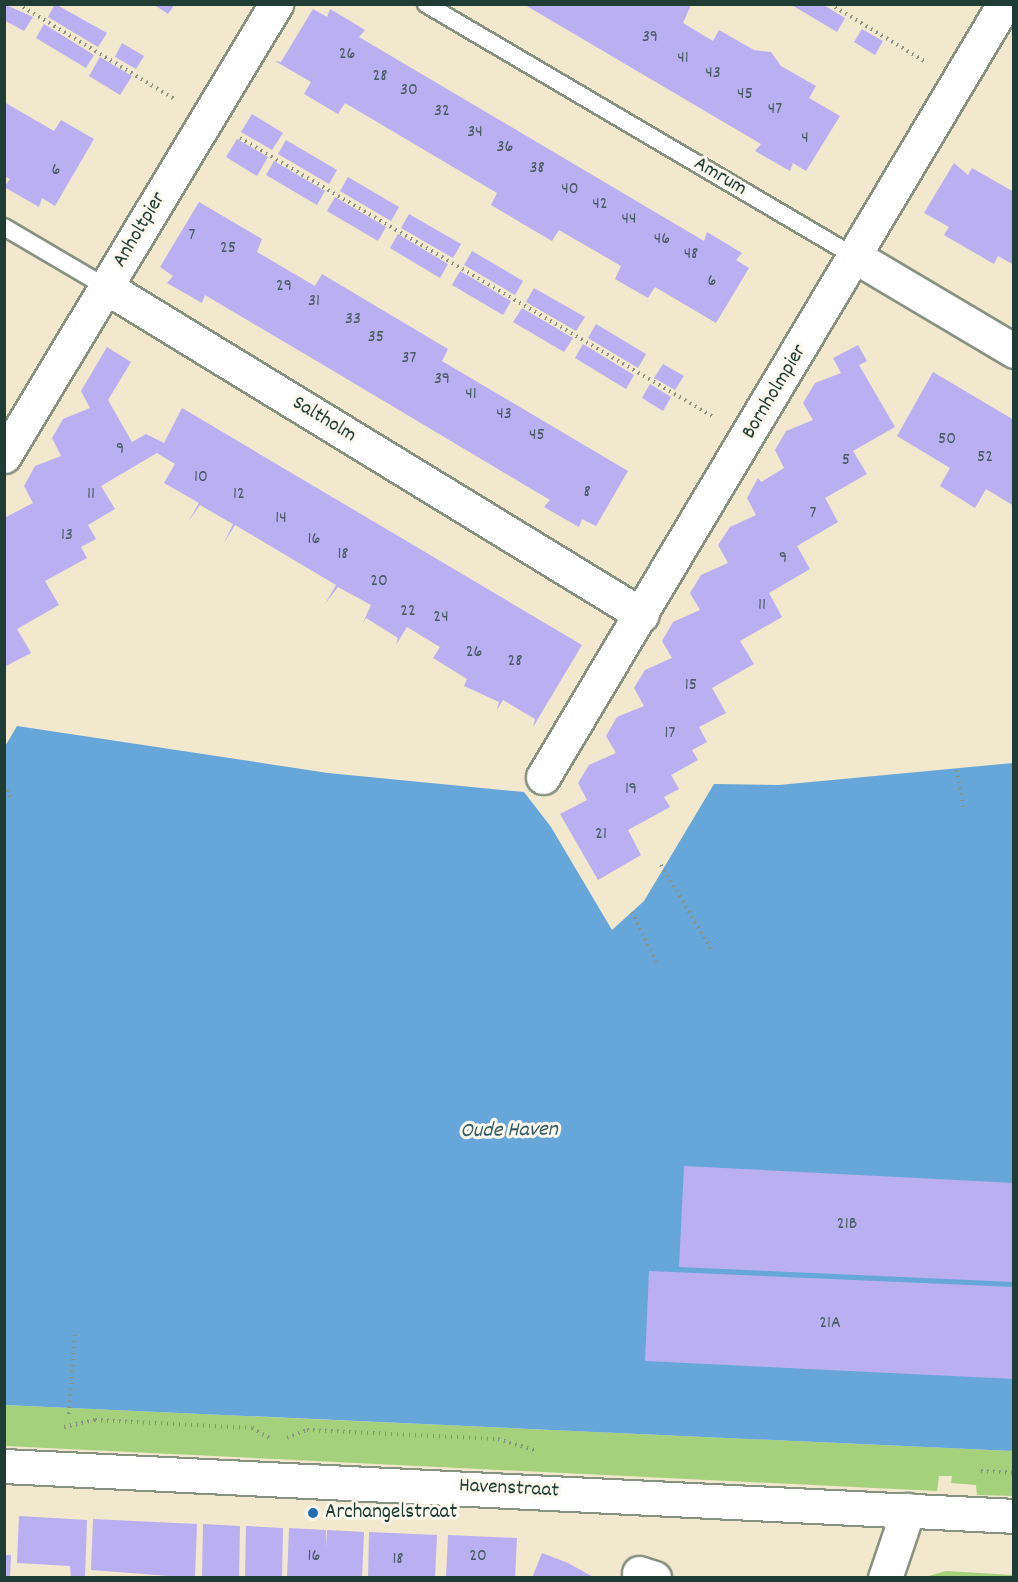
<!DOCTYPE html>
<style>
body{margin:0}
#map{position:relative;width:1018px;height:1582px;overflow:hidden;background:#f1e8ce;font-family:Dekko,sans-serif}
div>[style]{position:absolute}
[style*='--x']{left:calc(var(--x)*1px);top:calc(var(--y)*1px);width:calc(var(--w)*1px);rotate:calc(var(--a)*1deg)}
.green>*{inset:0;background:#a5d17d}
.water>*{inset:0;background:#66a6d9}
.building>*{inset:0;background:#baaff0}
.path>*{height:4px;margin-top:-2px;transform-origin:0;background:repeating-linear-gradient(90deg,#889281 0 1.5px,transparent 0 6px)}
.roads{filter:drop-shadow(2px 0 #889281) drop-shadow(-2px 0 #889281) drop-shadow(0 2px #889281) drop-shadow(0 -2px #889281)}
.service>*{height:16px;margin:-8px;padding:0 8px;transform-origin:8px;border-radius:8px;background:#fff}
.minor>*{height:33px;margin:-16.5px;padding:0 16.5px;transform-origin:16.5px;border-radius:16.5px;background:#fff}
.dots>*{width:16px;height:16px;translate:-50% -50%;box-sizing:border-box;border:3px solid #fbf7ec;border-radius:50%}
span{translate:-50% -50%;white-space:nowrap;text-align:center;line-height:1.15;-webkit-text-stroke:6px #fbf7ec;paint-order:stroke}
.number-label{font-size:18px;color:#465a63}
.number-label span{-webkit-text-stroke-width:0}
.street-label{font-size:21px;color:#1f3d34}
.poi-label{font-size:21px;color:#1f3d34}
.left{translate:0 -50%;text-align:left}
.water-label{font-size:22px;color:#345c66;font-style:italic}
.frame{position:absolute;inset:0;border:6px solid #1f3d34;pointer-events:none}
</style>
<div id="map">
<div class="green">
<div style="clip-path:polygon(4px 1405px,1013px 1451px,1013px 1496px,977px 1495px,976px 1485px,951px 1483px,952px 1476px,939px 1476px,937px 1491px,5px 1446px)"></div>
<div style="clip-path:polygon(946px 1571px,1013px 1575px,1013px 1577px,925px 1577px)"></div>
</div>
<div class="water">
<div style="clip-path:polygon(17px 726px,328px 773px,524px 792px,551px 827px,612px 930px,644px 901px,714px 784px,779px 785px,1013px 763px,1013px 1451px,5px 1405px,4px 748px)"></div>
</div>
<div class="building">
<div style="clip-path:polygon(4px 4px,33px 17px,24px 31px,4px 20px)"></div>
<div style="clip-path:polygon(55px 4px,107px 33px,98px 47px,48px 17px)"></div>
<div style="clip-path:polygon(153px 4px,175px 4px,168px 14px)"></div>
<div style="clip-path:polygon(790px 4px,822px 4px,845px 18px,837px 32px)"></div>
<div style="clip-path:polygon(525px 5px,691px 5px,683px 23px,713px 41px,719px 30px,754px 50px,771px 52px,781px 66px,816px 86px,809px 98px,840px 116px,806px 171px,793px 163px,790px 171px,755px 151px,761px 144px)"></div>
<div style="clip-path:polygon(313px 9px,327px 17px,330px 9px,347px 19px,365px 30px,359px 37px,704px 241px,707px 232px,742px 253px,736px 260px,749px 268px,716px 323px,655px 287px,648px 298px,615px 279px,621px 266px,559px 230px,552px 241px,523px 224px,491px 205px,497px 193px,345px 103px,338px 114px,304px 94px,311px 82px,275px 61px,281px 62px)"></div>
<div style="clip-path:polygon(44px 24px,94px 55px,86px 68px,36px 38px)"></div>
<div style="clip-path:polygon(862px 29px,883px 41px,875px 55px,854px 42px)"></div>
<div style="clip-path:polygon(122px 43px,144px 56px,136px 69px,115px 57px)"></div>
<div style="clip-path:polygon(100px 57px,132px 76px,120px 95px,89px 76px)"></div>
<div style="clip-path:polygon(4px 102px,54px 131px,61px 120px,94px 139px,55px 206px,42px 198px,39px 207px,4px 187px,10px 179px,4px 176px)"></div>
<div style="clip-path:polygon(252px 114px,283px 133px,272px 150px,241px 132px)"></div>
<div style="clip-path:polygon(237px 139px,268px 157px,257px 176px,226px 157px)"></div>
<div style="clip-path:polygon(286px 140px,337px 170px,329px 184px,278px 154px)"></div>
<div style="clip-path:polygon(274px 161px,325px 191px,317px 205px,266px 175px)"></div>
<div style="clip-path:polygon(954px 163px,968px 175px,972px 168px,1014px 192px,1014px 265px,998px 256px,994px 264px,944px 235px,949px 227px,924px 213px)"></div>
<div style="clip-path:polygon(348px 177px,399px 207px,391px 221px,340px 191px)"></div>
<div style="clip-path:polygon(335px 197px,386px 227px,378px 241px,327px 211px)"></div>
<div style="clip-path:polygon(199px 202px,262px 239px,257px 252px,315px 286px,322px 274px,448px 349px,442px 361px,628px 471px,596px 526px,582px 519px,579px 527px,544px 507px,550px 500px,315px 360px,205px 295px,202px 303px,167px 283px,173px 276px,160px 267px)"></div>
<div style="clip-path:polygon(409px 214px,461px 244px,453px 258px,401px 228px)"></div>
<div style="clip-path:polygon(398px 234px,448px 264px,440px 278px,390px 248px)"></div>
<div style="clip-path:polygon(472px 251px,523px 281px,515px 295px,464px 265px)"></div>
<div style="clip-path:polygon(460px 271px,511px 301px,503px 315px,452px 285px)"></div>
<div style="clip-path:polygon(534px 288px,585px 317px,576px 331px,526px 302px)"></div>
<div style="clip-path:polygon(522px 308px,573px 338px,564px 352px,513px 322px)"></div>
<div style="clip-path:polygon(596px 324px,646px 354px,638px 368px,588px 338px)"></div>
<div style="clip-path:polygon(583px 344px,634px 375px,626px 389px,575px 358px)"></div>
<div style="clip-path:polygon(858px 345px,867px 361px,859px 365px,895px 427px,853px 451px,867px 474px,825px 498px,838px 522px,797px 546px,810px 569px,769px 593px,782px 617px,740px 641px,754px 664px,712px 688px,726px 713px,699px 727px,707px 742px,692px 750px,698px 760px,671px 775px,679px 789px,664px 797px,670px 807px,628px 830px,641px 855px,598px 880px,560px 814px,587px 800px,578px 783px,589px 765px,616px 753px,606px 736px,617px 717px,644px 706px,634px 688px,645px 670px,672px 658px,662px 641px,673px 622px,700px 610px,690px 593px,701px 575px,728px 563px,718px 545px,730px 527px,756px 515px,747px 498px,758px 478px,761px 482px,784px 468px,775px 450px,786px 431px,813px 420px,803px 403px,815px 383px,841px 373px,833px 358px)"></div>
<div style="clip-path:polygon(107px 347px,131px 362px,108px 400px,132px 442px,146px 434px,164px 443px,182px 408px,582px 645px,533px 727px,535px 719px,503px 700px,497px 710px,499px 702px,464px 686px,467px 679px,433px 658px,440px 647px,407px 627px,396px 645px,398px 638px,366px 618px,362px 625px,371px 605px,338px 587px,325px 604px,336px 585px,235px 525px,224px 543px,233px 524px,200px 505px,188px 522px,199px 503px,164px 483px,175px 464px,157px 453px,101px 486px,115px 509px,88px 525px,96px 539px,81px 547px,87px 558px,45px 581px,59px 605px,17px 629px,31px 653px,4px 667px,4px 518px,33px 503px,24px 486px,35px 466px,61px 456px,52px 438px,63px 419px,90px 408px,81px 391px)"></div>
<div style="clip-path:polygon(663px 364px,684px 376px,675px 390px,654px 378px)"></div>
<div style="clip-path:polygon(933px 372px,1014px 420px,1014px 506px,986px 489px,975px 508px,940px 486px,950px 468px,897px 436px)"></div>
<div style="clip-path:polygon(650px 384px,671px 397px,663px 411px,642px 398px)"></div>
<div style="clip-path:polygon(684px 1166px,1014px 1183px,1014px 1282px,679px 1267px)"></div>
<div style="clip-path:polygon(649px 1271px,1014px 1287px,1014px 1379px,645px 1361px)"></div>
<div style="clip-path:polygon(19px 1516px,87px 1520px,85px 1578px,71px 1578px,70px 1566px,17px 1563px)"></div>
<div style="clip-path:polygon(93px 1519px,197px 1524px,195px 1578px,91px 1570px)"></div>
<div style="clip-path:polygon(203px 1524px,240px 1526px,239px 1578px,202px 1578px)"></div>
<div style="clip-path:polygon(246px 1526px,283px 1528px,282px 1578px,245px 1577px)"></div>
<div style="clip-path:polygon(289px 1528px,326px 1530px,326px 1548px,327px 1530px,364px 1532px,362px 1578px,287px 1578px)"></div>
<div style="clip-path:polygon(369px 1532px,437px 1535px,435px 1578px,368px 1578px)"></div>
<div style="clip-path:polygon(448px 1535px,517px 1538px,515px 1578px,446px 1578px)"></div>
<div style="clip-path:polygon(542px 1553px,568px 1563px,595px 1578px,532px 1578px)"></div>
<div style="clip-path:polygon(4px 1555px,11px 1555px,10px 1578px,4px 1578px)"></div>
</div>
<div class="path">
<div style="--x:18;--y:4;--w:183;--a:31.3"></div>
<div style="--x:830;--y:4;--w:110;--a:31.2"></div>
<div style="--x:240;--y:138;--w:548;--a:30.5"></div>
<div style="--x:957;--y:770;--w:38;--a:81"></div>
<div style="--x:4;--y:785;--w:15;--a:62"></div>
<div style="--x:661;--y:865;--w:98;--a:59.2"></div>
<div style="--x:632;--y:912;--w:55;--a:64.4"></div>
<div style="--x:69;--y:1414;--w:80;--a:-85.7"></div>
<div style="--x:64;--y:1427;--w:32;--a:-13"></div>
<div style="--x:95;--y:1420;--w:157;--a:2.9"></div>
<div style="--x:252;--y:1428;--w:20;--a:30"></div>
<div style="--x:287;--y:1438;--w:22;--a:-22"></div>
<div style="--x:307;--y:1430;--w:191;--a:2.7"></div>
<div style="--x:498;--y:1439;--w:38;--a:17"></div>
<div style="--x:981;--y:1471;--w:33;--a:3"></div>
</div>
<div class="roads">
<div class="service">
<div style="--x:426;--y:4;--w:499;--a:30.5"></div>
<div style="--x:4;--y:227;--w:118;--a:30.5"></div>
</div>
<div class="minor">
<div style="--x:856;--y:257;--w:184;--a:30.7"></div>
<div style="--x:106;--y:287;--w:628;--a:31.46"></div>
<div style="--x:4;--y:456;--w:528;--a:-58.96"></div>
<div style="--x:543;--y:777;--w:900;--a:-59.19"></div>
<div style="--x:4;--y:1466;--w:1011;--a:2.83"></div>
<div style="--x:639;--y:1573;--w:16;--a:18"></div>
<div style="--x:885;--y:1578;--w:72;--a:-71.3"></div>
</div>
</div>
<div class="dots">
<div style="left:313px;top:1513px;background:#1f6fb2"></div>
</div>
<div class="number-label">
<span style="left:650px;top:38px">39</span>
<span style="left:347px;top:55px">26</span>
<span style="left:683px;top:59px">41</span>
<span style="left:713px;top:74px">43</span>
<span style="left:380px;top:77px">28</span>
<span style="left:409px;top:91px">30</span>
<span style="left:745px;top:95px">45</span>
<span style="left:775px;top:110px">47</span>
<span style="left:442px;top:112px">32</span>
<span style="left:475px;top:133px">34</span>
<span style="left:805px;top:139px">4</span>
<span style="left:505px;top:148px">36</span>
<span style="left:537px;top:169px">38</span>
<span style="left:56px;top:171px">6</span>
<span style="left:570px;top:190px">40</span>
<span style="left:600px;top:205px">42</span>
<span style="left:629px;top:220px">44</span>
<span style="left:192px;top:236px">7</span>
<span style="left:662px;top:240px">46</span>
<span style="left:228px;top:249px">25</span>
<span style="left:691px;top:255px">48</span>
<span style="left:712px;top:282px">6</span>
<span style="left:284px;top:287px">29</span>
<span style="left:314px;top:302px">31</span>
<span style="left:353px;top:320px">33</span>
<span style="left:376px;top:338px">35</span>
<span style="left:409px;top:359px">37</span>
<span style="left:442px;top:380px">39</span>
<span style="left:471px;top:395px">41</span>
<span style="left:504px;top:415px">43</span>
<span style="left:537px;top:436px">45</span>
<span style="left:947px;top:440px">50</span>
<span style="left:120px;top:450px">9</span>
<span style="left:985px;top:458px">52</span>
<span style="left:846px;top:461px">5</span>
<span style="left:201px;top:478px">10</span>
<span style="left:587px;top:493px">8</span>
<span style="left:91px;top:495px">11</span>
<span style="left:239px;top:495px">12</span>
<span style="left:813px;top:514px">7</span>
<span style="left:281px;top:519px">14</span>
<span style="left:67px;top:536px">13</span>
<span style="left:314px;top:540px">16</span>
<span style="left:343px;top:555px">18</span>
<span style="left:783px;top:559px">9</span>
<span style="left:379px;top:582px">20</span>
<span style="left:762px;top:606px">11</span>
<span style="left:408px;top:612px">22</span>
<span style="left:441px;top:618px">24</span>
<span style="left:474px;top:653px">26</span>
<span style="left:515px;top:662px">28</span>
<span style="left:691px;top:686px">15</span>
<span style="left:670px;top:734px">17</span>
<span style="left:631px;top:790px">19</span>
<span style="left:601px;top:835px">21</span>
<span style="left:847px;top:1225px">21B</span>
<span style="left:830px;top:1324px">21A</span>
<span style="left:314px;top:1557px">16</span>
<span style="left:478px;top:1557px">20</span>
<span style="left:398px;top:1560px">18</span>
</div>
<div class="street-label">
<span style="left:720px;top:177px;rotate:30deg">Amrum</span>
<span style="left:140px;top:230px;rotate:-59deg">Anholtpier</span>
<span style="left:775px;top:392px;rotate:-59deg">Bornholmpier</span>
<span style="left:324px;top:420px;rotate:31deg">Saltholm</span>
<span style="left:509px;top:1489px;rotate:3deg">Havenstraat</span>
</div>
<div class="poi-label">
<span class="left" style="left:325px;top:1513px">Archangelstraat</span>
</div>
<div class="water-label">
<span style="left:509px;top:1131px;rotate:-1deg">Oude Haven</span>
</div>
<div class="frame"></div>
</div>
